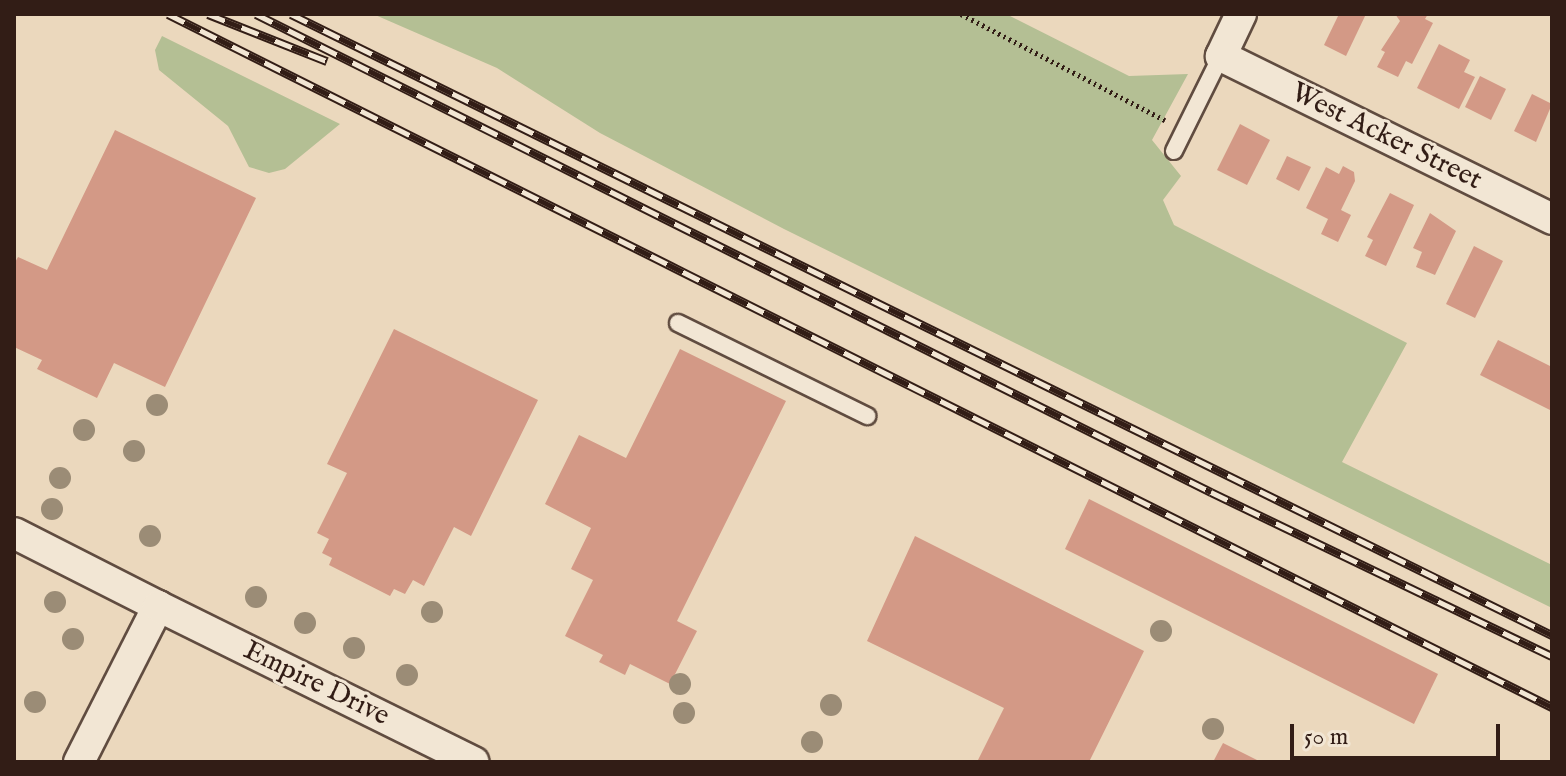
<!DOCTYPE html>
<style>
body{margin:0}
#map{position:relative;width:1566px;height:776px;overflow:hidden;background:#ebd8bd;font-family:"IM FELL English",serif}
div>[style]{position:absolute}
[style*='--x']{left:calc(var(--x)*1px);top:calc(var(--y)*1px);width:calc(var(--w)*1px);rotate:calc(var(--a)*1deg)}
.green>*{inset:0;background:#b4bf94}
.building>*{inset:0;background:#d39986}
.path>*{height:5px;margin-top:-2.5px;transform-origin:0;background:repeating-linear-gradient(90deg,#321d16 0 2px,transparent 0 6px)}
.roads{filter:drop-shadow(2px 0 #604c40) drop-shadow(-2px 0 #604c40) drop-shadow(0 2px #604c40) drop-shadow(0 -2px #604c40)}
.lane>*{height:16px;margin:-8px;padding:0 8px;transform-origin:8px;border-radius:8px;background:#f2e6d4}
.street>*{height:30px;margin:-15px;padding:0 15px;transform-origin:15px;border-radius:15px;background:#f2e6d4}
.rail>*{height:9px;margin-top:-4.5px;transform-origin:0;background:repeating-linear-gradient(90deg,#f2e6d4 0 18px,#321d16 0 36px);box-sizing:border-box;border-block:2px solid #321d16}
.trees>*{width:22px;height:22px;margin:-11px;border-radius:50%;background:#9b8c76}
span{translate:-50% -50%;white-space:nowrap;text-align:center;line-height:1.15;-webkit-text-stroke:6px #f2e6d4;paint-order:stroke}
.street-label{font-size:28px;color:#321d16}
.frame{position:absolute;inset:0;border:16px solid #321d16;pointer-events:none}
.scale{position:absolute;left:1290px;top:724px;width:210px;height:36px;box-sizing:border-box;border:4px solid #321d16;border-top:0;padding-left:10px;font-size:24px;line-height:28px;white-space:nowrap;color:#321d16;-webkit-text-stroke:6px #f2e6d4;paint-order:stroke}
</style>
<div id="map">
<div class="green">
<div style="clip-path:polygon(373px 14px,1006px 14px,1129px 76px,1188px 74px,1152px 140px,1181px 176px,1163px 200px,1174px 225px,1407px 343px,1342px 462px,1552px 565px,1552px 608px,784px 229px,600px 133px,497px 68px)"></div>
<div style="clip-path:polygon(162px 36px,340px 124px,285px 169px,269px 173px,249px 167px,228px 126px,159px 70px,155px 50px)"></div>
</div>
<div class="building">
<div style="clip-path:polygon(1339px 14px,1366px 14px,1346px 56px,1324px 45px)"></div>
<div style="clip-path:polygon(1395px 14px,1428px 14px,1425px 19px,1433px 23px,1412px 64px,1406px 61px,1398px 77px,1377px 67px,1385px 52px,1381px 50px,1400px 21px)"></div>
<div style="clip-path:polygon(1439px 44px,1470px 60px,1464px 72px,1475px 77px,1459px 109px,1417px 88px)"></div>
<div style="clip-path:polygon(1480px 76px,1506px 89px,1491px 120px,1465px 107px)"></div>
<div style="clip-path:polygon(1532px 94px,1552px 104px,1536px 142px,1514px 131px)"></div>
<div style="clip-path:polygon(1240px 124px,1270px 140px,1247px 185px,1217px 170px)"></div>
<div style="clip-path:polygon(115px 130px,256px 198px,165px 387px,114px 363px,97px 398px,37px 369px,42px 360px,14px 347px,14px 264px,18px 257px,47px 270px)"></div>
<div style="clip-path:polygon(1287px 156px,1311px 167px,1299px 191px,1276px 179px)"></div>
<div style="clip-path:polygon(1343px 166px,1354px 172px,1355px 181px,1341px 210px,1351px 215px,1338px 242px,1321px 234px,1328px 219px,1306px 208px,1326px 167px,1339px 174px)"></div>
<div style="clip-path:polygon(1390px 193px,1414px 205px,1386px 266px,1365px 256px,1373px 240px,1367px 237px)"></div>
<div style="clip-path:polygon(1430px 213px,1456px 231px,1435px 275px,1416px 267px,1422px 252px,1413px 248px)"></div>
<div style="clip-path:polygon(1474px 246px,1503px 261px,1475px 318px,1446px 304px)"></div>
<div style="clip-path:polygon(394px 329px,538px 400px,471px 536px,454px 527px,424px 586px,413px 580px,405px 594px,394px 589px,390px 596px,329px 565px,332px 558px,322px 553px,329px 539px,317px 533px,347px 473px,327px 464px)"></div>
<div style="clip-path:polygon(1498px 340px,1552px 367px,1552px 411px,1480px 375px)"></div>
<div style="clip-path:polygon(680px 349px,786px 401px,677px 621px,697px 631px,670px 684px,630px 664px,625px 675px,599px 662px,603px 655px,565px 636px,593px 580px,571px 569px,591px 528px,545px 504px,579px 435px,626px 458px)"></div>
<div style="clip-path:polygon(1089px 499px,1438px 674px,1414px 724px,1065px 549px)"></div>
<div style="clip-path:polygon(915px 536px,1144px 651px,1089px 762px,977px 762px,1004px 708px,867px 641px)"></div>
<div style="clip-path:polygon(1223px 743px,1261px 762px,1213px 762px)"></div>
</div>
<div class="path">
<div style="--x:961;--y:14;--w:230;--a:27.5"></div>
</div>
<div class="roads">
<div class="lane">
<div style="--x:1174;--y:151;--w:106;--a:-63.7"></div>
<div style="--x:678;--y:323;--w:211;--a:26.2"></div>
</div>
<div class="street">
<div style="--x:1241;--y:14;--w:47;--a:115.5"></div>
<div style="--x:1221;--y:56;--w:369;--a:26.2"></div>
<div style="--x:14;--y:533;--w:161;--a:26.9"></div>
<div style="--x:79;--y:762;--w:175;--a:-63.1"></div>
<div style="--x:158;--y:606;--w:352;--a:26.3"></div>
</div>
</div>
<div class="rail">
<div style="--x:168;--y:14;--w:1548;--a:26.6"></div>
<div style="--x:208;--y:14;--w:128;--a:21.6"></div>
<div style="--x:256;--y:14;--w:1068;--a:26.59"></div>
<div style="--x:1211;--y:492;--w:378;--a:25.7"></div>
<div style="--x:291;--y:14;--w:1406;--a:26.22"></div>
</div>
<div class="trees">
<div style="left:157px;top:405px"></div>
<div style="left:84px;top:430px"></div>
<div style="left:134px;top:451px"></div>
<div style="left:60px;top:478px"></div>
<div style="left:52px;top:509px"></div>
<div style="left:150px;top:536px"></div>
<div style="left:256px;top:597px"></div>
<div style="left:55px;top:602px"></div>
<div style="left:432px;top:612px"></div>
<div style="left:305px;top:623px"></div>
<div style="left:1161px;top:631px"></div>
<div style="left:73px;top:639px"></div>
<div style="left:354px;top:648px"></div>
<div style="left:407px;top:675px"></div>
<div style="left:680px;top:684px"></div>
<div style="left:35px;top:702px"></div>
<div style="left:831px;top:705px"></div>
<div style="left:684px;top:713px"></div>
<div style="left:1213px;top:729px"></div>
<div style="left:812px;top:742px"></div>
</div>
<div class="street-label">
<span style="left:1386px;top:137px;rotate:26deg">West Acker Street</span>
<span style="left:316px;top:684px;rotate:26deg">Empire Drive</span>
</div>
<div class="frame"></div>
<div class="scale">50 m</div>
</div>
